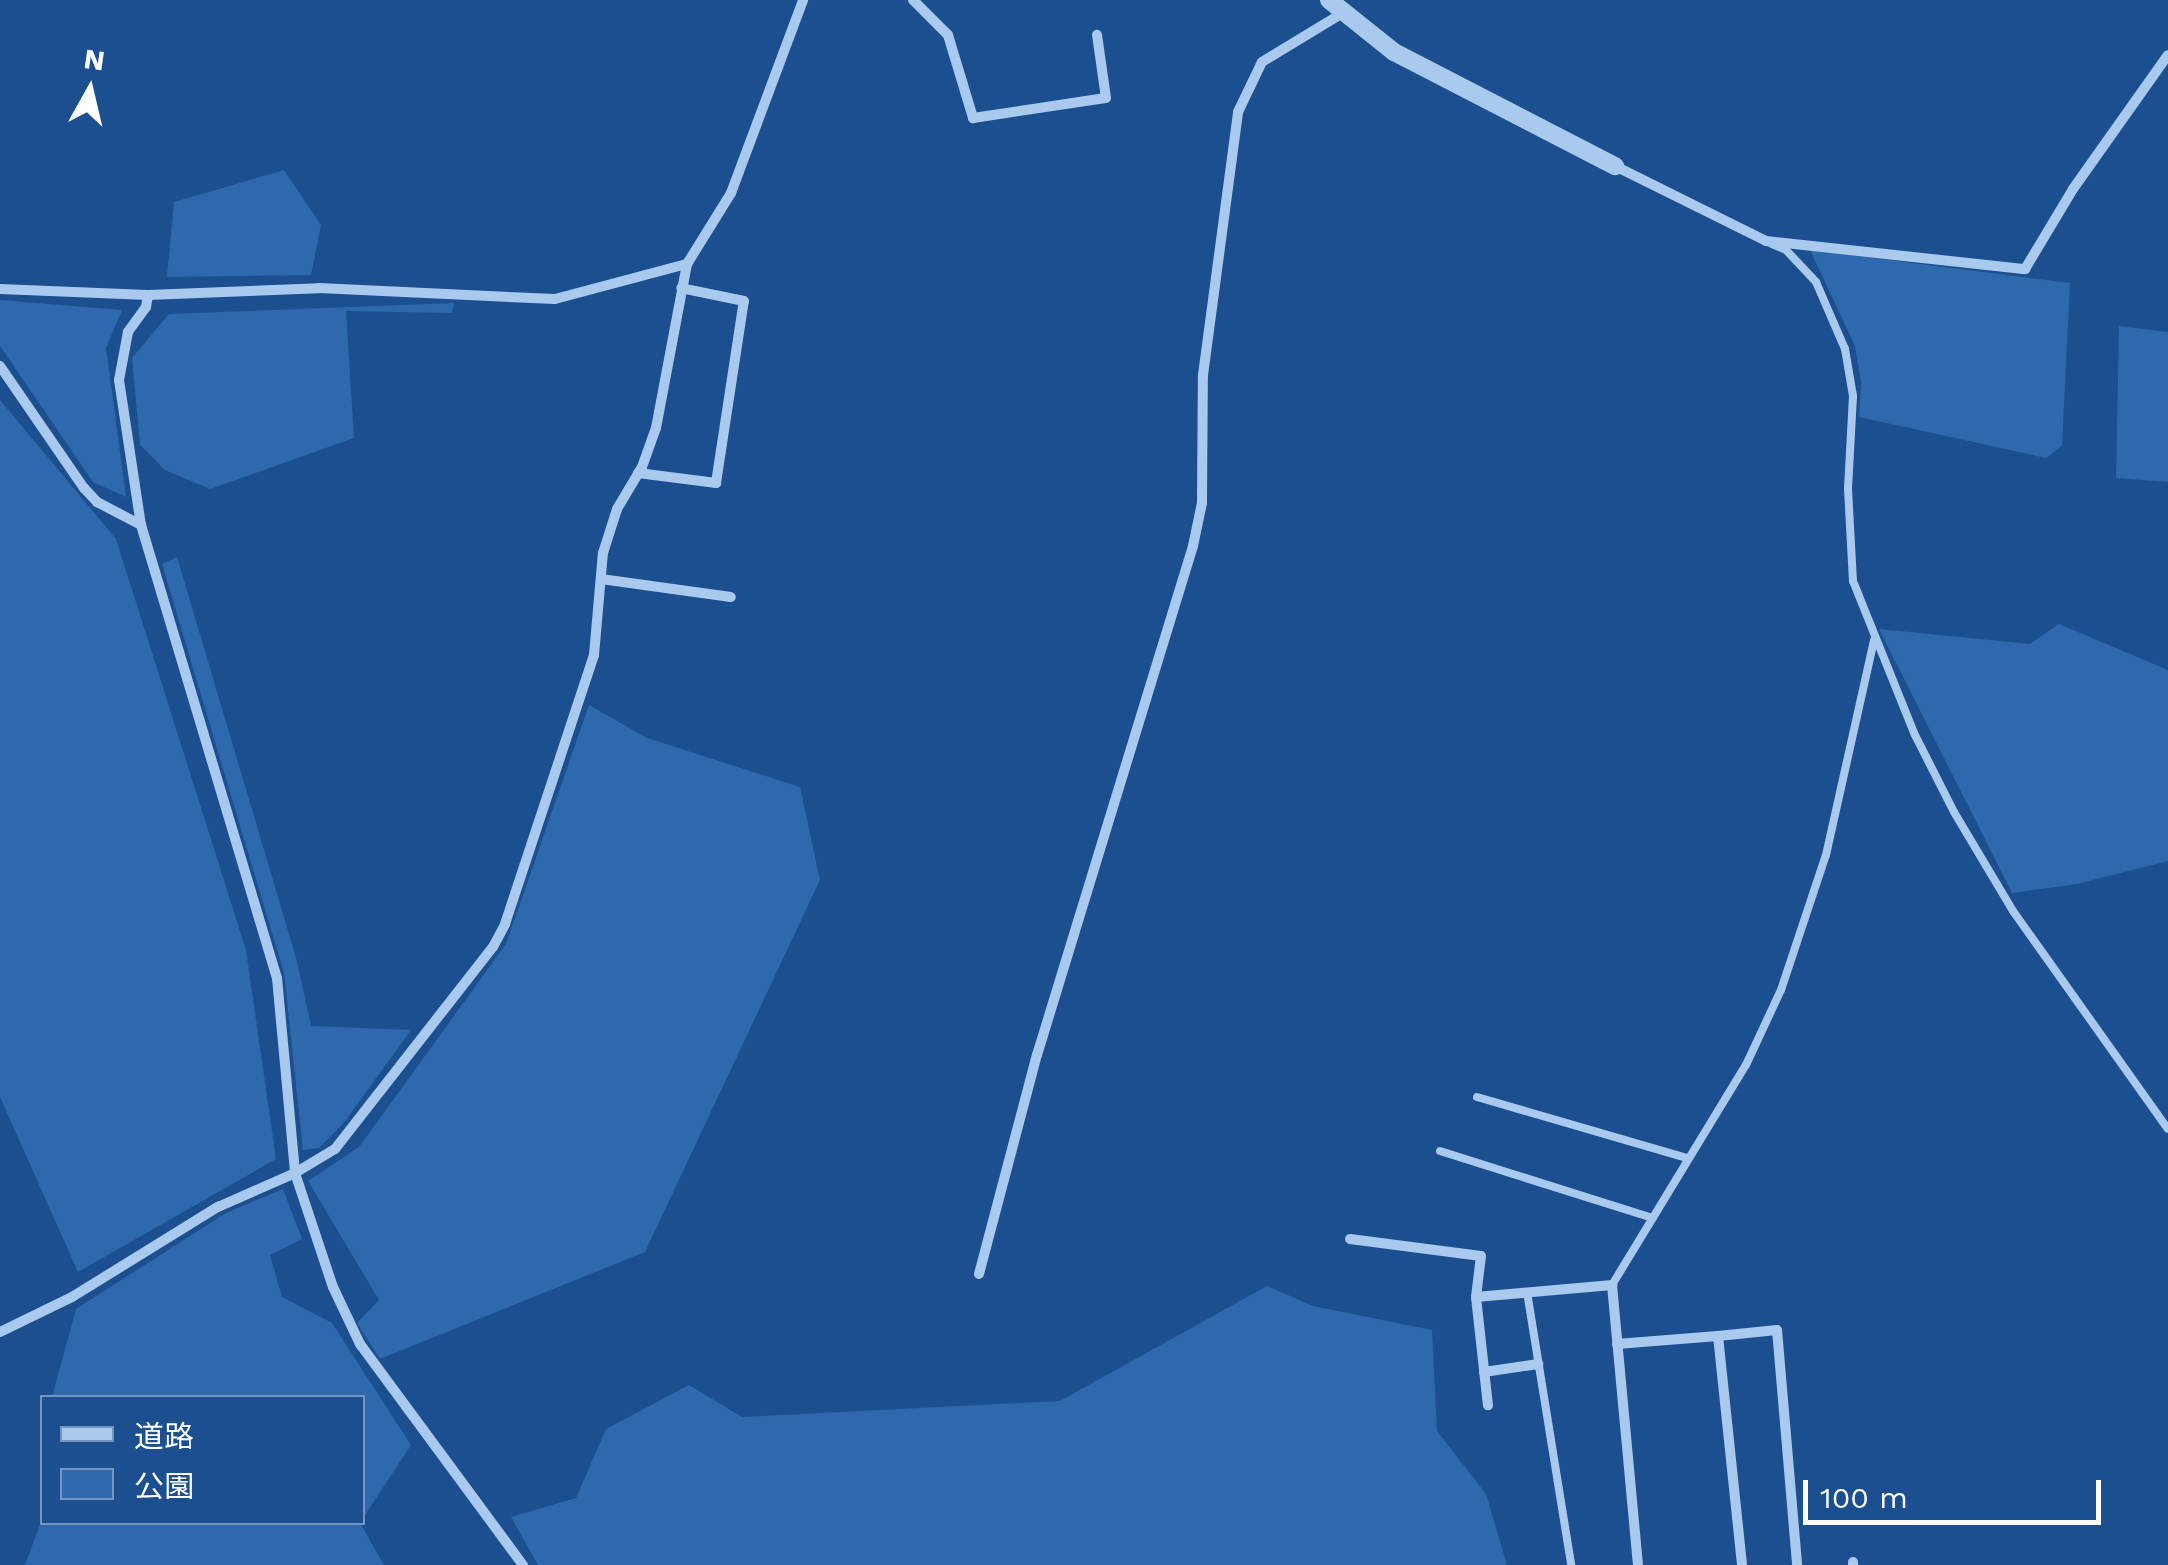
<!DOCTYPE html>
<meta charset="utf-8">
<style>
body{margin:0}
#map{position:relative;width:2168px;height:1565px;overflow:hidden;background:#1b4f8f;font-family:"Work Sans","Noto Sans JP",sans-serif}
div>[style]{position:absolute}
[style*='--x']{left:calc(var(--x)*1px);top:calc(var(--y)*1px);width:calc(var(--w)*1px);rotate:calc(var(--a)*1deg)}
.green>*{inset:0;background:#2e69ad}
.service>*{height:8px;margin:-4px;padding:0 4px;transform-origin:4px;border-radius:4px;background:#a9c9ee}
.minor>*{height:10px;margin:-5px;padding:0 5px;transform-origin:5px;border-radius:5px;background:#a9c9ee}
.tertiary>*{height:18px;margin:-9px;padding:0 9px;transform-origin:9px;border-radius:9px;background:#a9c9ee}
span{translate:-50% -50%;white-space:nowrap;text-align:center;line-height:1.15;-webkit-text-stroke:8px #1b4f8f;paint-order:stroke}
.legend{position:absolute;left:40px;top:1395px;width:325px;height:130px;box-sizing:border-box;background:#1b4f8f;border:2px solid #7695bc;margin:0;padding:12px 18px;list-style:none;font-size:30px;color:#fff}
.legend li{display:flex;align-items:center;gap:20px;height:50px}
.legend b{width:50px;border:2px solid #7695bc}
.north{position:absolute;left:40px;top:40px;width:100px;height:100px;-webkit-text-stroke:8px #1b4f8f;paint-order:stroke;rotate:8deg;font-size:28px;font-weight:700;line-height:40px;text-align:center;color:#fff}
.north::after{content:'';display:block;margin:auto;width:35px;height:45px;background:#fff;clip-path:polygon(50% 0,100% 100%,50% 72%,0 100%)}
.scale{position:absolute;left:1803px;top:1480px;width:298px;height:45px;box-sizing:border-box;border:5px solid #fff;border-top:0;padding-left:12px;font-size:30px;line-height:35px;white-space:nowrap;color:#fff;-webkit-text-stroke:8px #1b4f8f;paint-order:stroke}
</style>
<div id="map">
<div class="green">
<div style="clip-path:polygon(284px 170px,321px 225px,311px 275px,167px 277px,174px 202px)"></div>
<div style="clip-path:polygon(1810px 250px,2070px 283px,2062px 446px,2046px 458px,1859px 417px,1861px 383px,1855px 346px)"></div>
<div style="clip-path:polygon(0 300px,122px 310px,106px 348px,126px 497px,93px 482px,0 346px)"></div>
<div style="clip-path:polygon(454px 303px,452px 313px,346px 311px,354px 438px,210px 489px,165px 470px,140px 445px,132px 358px,169px 314px)"></div>
<div style="clip-path:polygon(2119px 326px,2168px 332px,2168px 482px,2116px 478px)"></div>
<div style="clip-path:polygon(0 400px,116px 539px,246px 950px,276px 1159px,78px 1272px,0 1097px)"></div>
<div style="clip-path:polygon(177px 557px,297px 961px,311px 1026px,411px 1030px,343px 1124px,319px 1148px,303px 1150px,284px 973px,162px 564px)"></div>
<div style="clip-path:polygon(2059px 624px,2168px 670px,2168px 861px,2077px 884px,2012px 893px,1879px 629px,2030px 644px)"></div>
<div style="clip-path:polygon(589px 705px,647px 738px,800px 787px,820px 880px,645px 1252px,380px 1359px,357px 1323px,379px 1300px,308px 1181px,359px 1147px,506px 944px)"></div>
<div style="clip-path:polygon(283px 1189px,302px 1239px,270px 1255px,282px 1297px,332px 1323px,411px 1445px,363px 1518px,362px 1398px,52px 1397px,76px 1309px,226px 1213px)"></div>
<div style="clip-path:polygon(1267px 1286px,1313px 1306px,1432px 1330px,1437px 1431px,1486px 1494px,1507px 1565px,538px 1565px,511px 1517px,576px 1498px,606px 1429px,689px 1385px,742px 1417px,1060px 1401px)"></div>
<div style="clip-path:polygon(42px 1519px,360px 1523px,384px 1565px,25px 1565px)"></div>
</div>
<div class="service">
<div style="--x:1772;--y:244;--w:15;--a:23"></div>
<div style="--x:1786;--y:250;--w:44;--a:46.8"></div>
<div style="--x:1816;--y:282;--w:73;--a:66.6"></div>
<div style="--x:1845;--y:349;--w:48;--a:80.3"></div>
<div style="--x:1853;--y:396;--w:93;--a:93.1"></div>
<div style="--x:1848;--y:489;--w:92;--a:86.9"></div>
<div style="--x:1853;--y:581;--w:166;--a:68.1"></div>
<div style="--x:1915;--y:735;--w:86;--a:63.1"></div>
<div style="--x:1954;--y:812;--w:115;--a:59.2"></div>
<div style="--x:2013;--y:911;--w:267;--a:54.6"></div>
<div style="--x:1477;--y:1097;--w:219;--a:16.2"></div>
<div style="--x:1440;--y:1151;--w:223;--a:17.5"></div>
<div style="--x:1612;--y:1285;--w:258;--a:-58.7"></div>
<div style="--x:1746;--y:1065;--w:83;--a:-65"></div>
<div style="--x:1781;--y:990;--w:142;--a:-71.6"></div>
<div style="--x:1826;--y:855;--w:220;--a:-77.4"></div>
<div style="--x:1527;--y:1292;--w:277;--a:80.8"></div>
</div>
<div class="minor">
<div style="--x:913;--y:0;--w:49;--a:45"></div>
<div style="--x:948;--y:35;--w:87;--a:73.2"></div>
<div style="--x:973;--y:118;--w:134;--a:-8.6"></div>
<div style="--x:1106;--y:98;--w:64;--a:-98.1"></div>
<div style="--x:1615;--y:166;--w:169;--a:26.4"></div>
<div style="--x:1766;--y:241;--w:261;--a:6.2"></div>
<div style="--x:2025;--y:269;--w:93;--a:-59"></div>
<div style="--x:2073;--y:189;--w:164;--a:-54.7"></div>
<div style="--x:0;--y:289;--w:148;--a:2.3"></div>
<div style="--x:148;--y:295;--w:171;--a:-2.3"></div>
<div style="--x:319;--y:288;--w:236;--a:2.7"></div>
<div style="--x:555;--y:299;--w:137;--a:-14.9"></div>
<div style="--x:148;--y:295;--w:12;--a:99"></div>
<div style="--x:146;--y:307;--w:31;--a:126"></div>
<div style="--x:128;--y:332;--w:49;--a:100.6"></div>
<div style="--x:119;--y:380;--w:147;--a:81.4"></div>
<div style="--x:141;--y:525;--w:473;--a:73.3"></div>
<div style="--x:277;--y:978;--w:196;--a:84.7"></div>
<div style="--x:295;--y:1173;--w:120;--a:71.6"></div>
<div style="--x:333;--y:1287;--w:63;--a:64.7"></div>
<div style="--x:360;--y:1344;--w:275;--a:53.6"></div>
<div style="--x:0;--y:366;--w:148;--a:55.5"></div>
<div style="--x:84;--y:488;--w:19;--a:47"></div>
<div style="--x:97;--y:502;--w:50;--a:27.6"></div>
<div style="--x:638;--y:473;--w:79;--a:7.3"></div>
<div style="--x:716;--y:483;--w:184;--a:-81.3"></div>
<div style="--x:744;--y:301;--w:64;--a:-168.3"></div>
<div style="--x:601;--y:579;--w:131;--a:7.9"></div>
<div style="--x:1350;--y:1239;--w:132;--a:7.4"></div>
<div style="--x:1481;--y:1256;--w:41;--a:97"></div>
<div style="--x:1476;--y:1297;--w:109;--a:83.7"></div>
<div style="--x:979;--y:1274;--w:227;--a:-75.2"></div>
<div style="--x:1037;--y:1055;--w:532;--a:-72.96"></div>
<div style="--x:1193;--y:546;--w:44;--a:-78.2"></div>
<div style="--x:1202;--y:503;--w:128;--a:-89.6"></div>
<div style="--x:1203;--y:375;--w:265;--a:-82.4"></div>
<div style="--x:1238;--y:112;--w:55;--a:-64.4"></div>
<div style="--x:1262;--y:62;--w:92;--a:-31.3"></div>
<div style="--x:1476;--y:1297;--w:137;--a:-5"></div>
<div style="--x:1612;--y:1285;--w:281;--a:84.7"></div>
<div style="--x:0;--y:1332;--w:80;--a:-25.9"></div>
<div style="--x:72;--y:1297;--w:172;--a:-31.7"></div>
<div style="--x:218;--y:1207;--w:84;--a:-23.8"></div>
<div style="--x:295;--y:1173;--w:47;--a:-31"></div>
<div style="--x:335;--y:1149;--w:256;--a:-52"></div>
<div style="--x:493;--y:947;--w:26;--a:-62"></div>
<div style="--x:505;--y:924;--w:283;--a:-71.7"></div>
<div style="--x:594;--y:655;--w:102;--a:-85"></div>
<div style="--x:603;--y:553;--w:46;--a:-72.3"></div>
<div style="--x:617;--y:509;--w:49;--a:-59.2"></div>
<div style="--x:642;--y:467;--w:41;--a:-70.3"></div>
<div style="--x:656;--y:428;--w:167;--a:-79.3"></div>
<div style="--x:687;--y:264;--w:84;--a:-58.2"></div>
<div style="--x:731;--y:193;--w:206;--a:-69.5"></div>
<div style="--x:1718;--y:1336;--w:59;--a:-5.8"></div>
<div style="--x:1777;--y:1330;--w:236;--a:85.1"></div>
<div style="--x:1617;--y:1344;--w:101;--a:-4.5"></div>
<div style="--x:1718;--y:1336;--w:230;--a:84"></div>
<div style="--x:1484;--y:1372;--w:55;--a:-8.4"></div>
<div style="--x:1853;--y:1562;--w:3;--a:90"></div>
</div>
<div class="tertiary">
<div style="--x:1329;--y:0;--w:83;--a:38.7"></div>
<div style="--x:1394;--y:52;--w:249;--a:27.3"></div>
</div>
<ul class="legend">
<li><b style="height:12px;background:#a9c9ee"></b>道路</li>
<li><b style="height:28px;background:#2e69ad"></b>公園</li>
</ul>
<div class="north">N</div>
<div class="scale">100 m</div>
</div>
